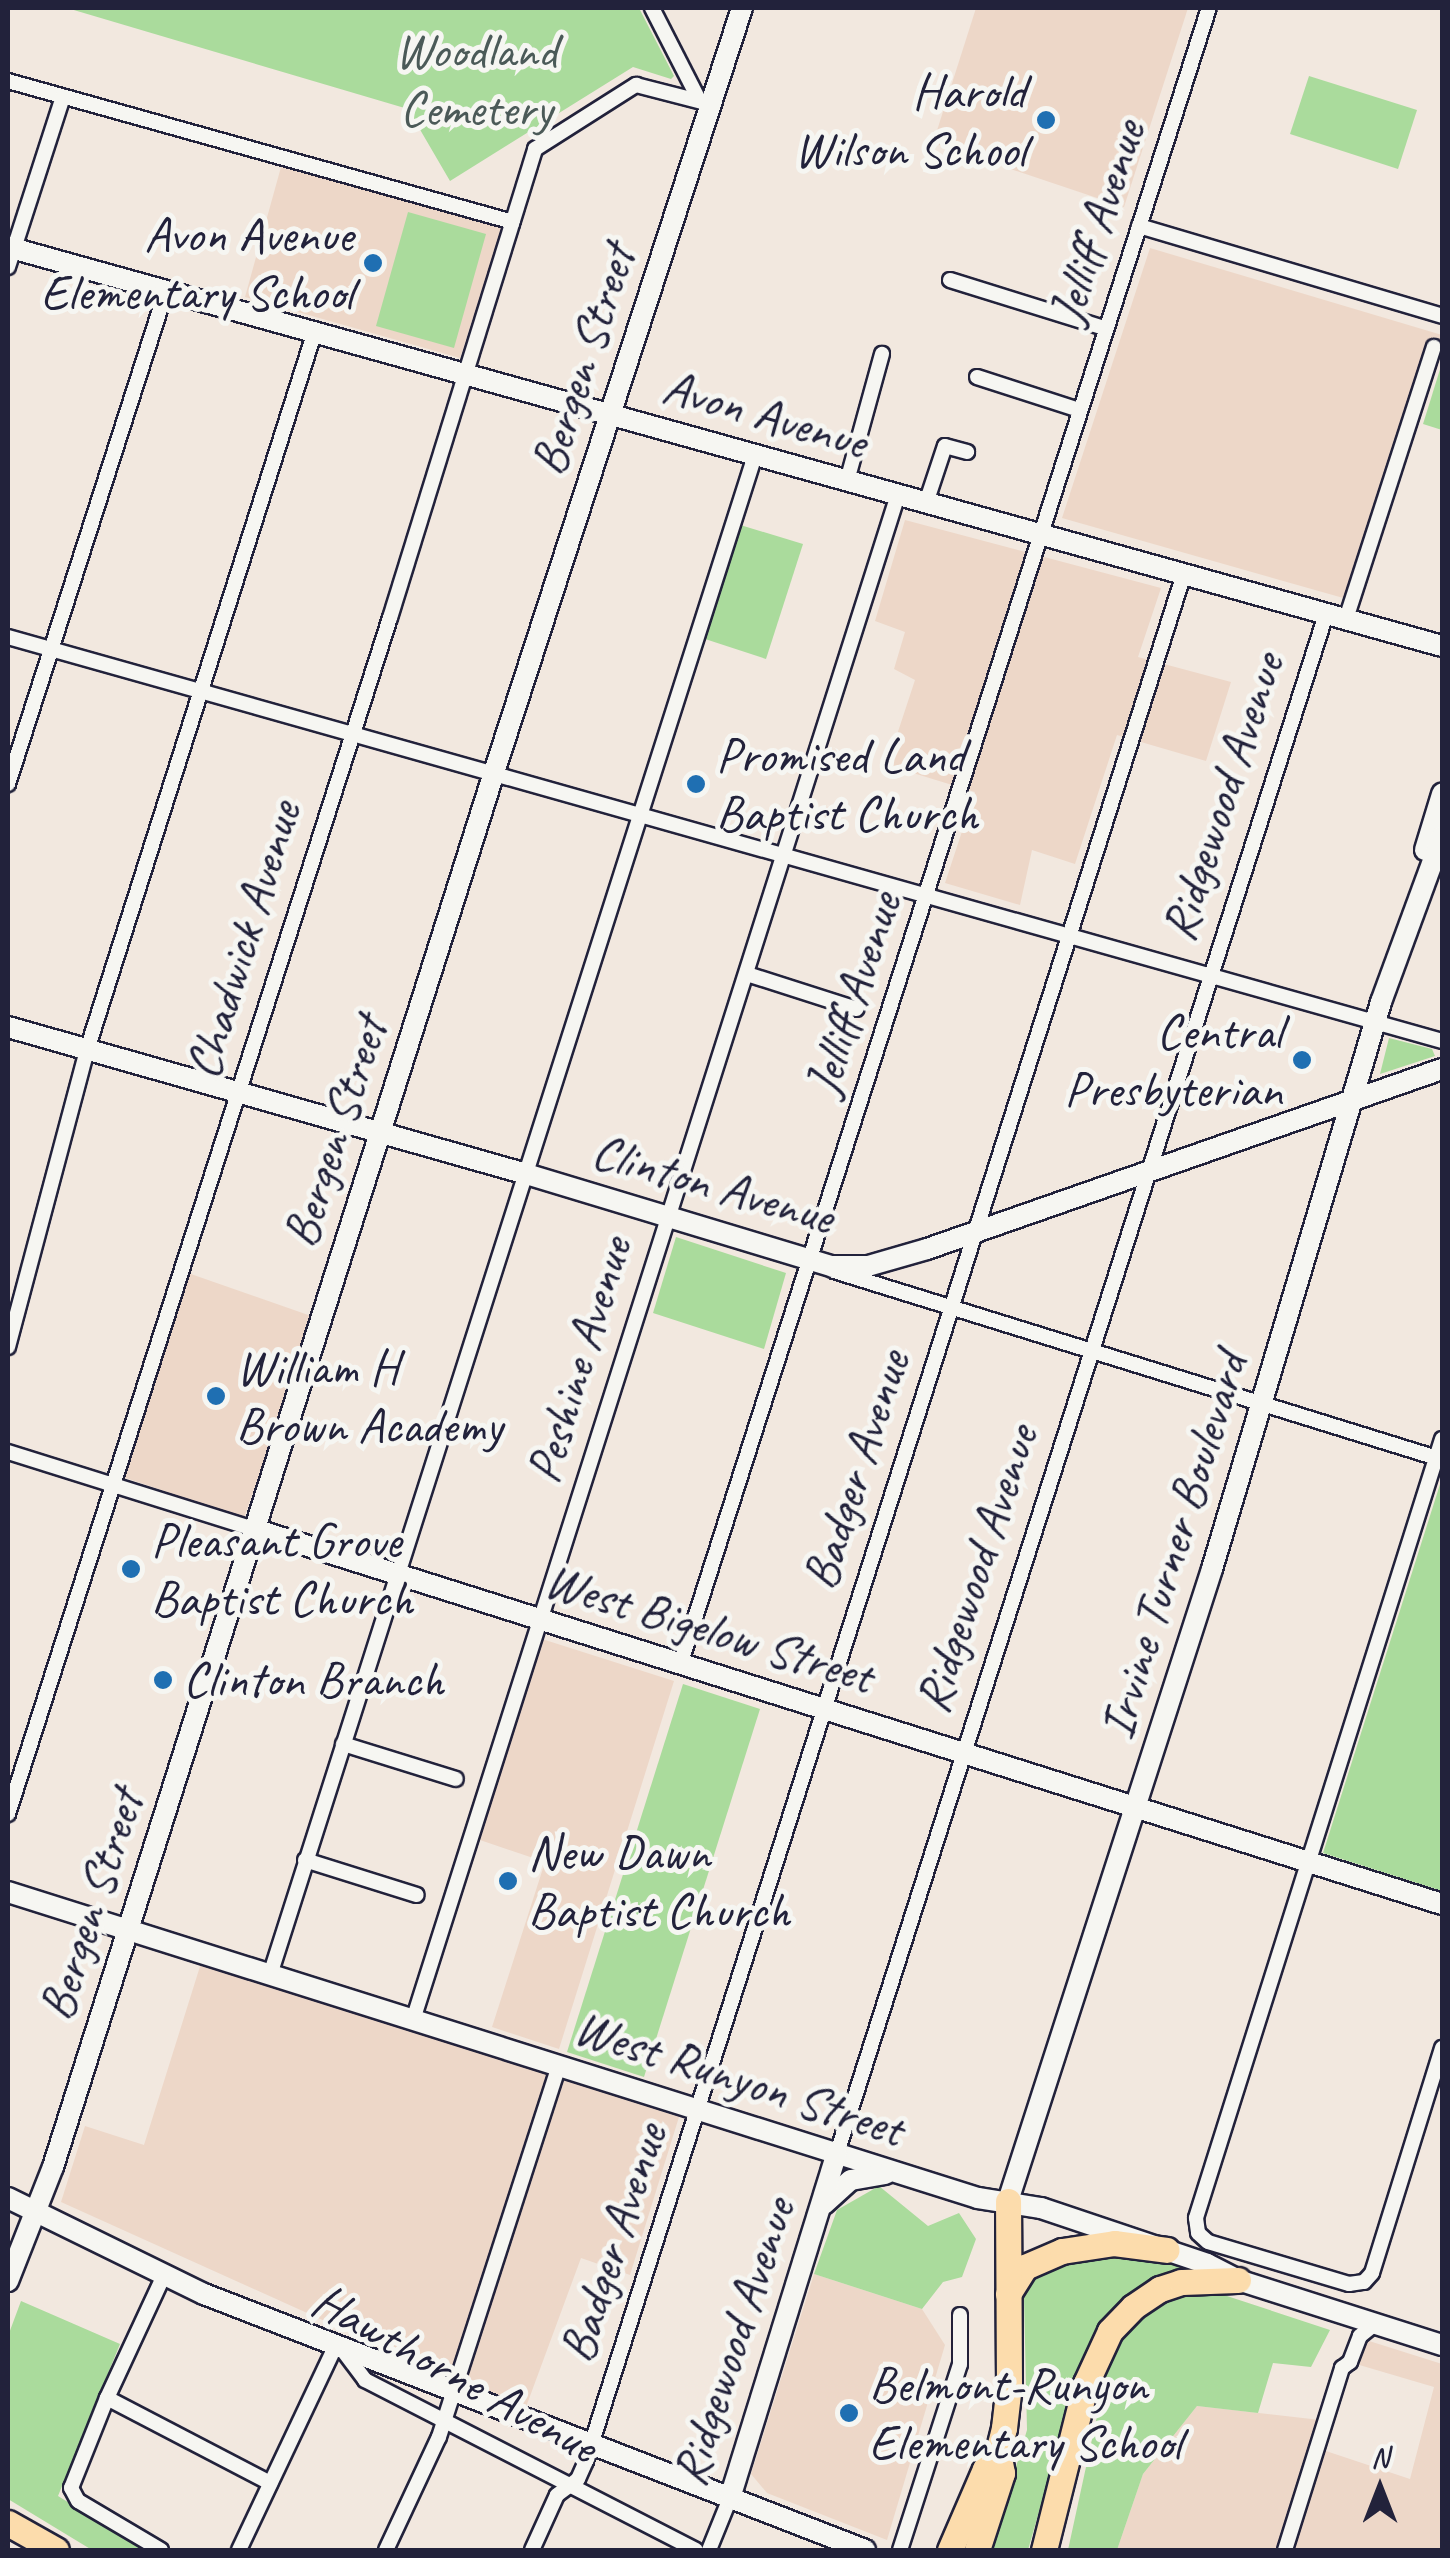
<!DOCTYPE html>
<style>
body{margin:0}
#map{position:relative;width:1450px;height:2558px;overflow:hidden;background:#f2e8df;font-family:Caveat,sans-serif}
div>[style]{position:absolute}
[style*='--x']{left:calc(var(--x)*1px);top:calc(var(--y)*1px);width:calc(var(--w)*1px);rotate:calc(var(--a)*1deg)}
.built>*{inset:0;background:#edd7c8}
.green>*{inset:0;background:#aadb9c}
.roads{filter:drop-shadow(2px 0 #22223b) drop-shadow(-2px 0 #22223b) drop-shadow(0 2px #22223b) drop-shadow(0 -2px #22223b)}
.street>*{height:14px;margin:-7px;padding:0 7px;transform-origin:7px;border-radius:7px;background:#f6f6f2}
.secondary>*{height:20px;margin:-10px;padding:0 10px;transform-origin:10px;border-radius:10px;background:#f6f6f2}
.highway>*{height:25px;margin:-12.5px;padding:0 12.5px;transform-origin:12.5px;border-radius:12.5px;background:#fcdcac}
.dots>*{width:28px;height:28px;translate:-50% -50%;box-sizing:border-box;border:5px solid #f6f6f2;border-radius:50%}
span{translate:-50% -50%;white-space:nowrap;text-align:center;line-height:1.15;-webkit-text-stroke:10px #f6f6f2;paint-order:stroke}
.park-label{font-size:50px;color:#4b5a58}
.poi-label{font-size:50px;color:#22223b}
.right{translate:-100% -50%;text-align:right}
.left{translate:0 -50%;text-align:left}
.street-label{font-size:50px;color:#22223b}
.frame{position:absolute;inset:0;border:10px solid #22223b;pointer-events:none}
.north{position:absolute;left:1330px;top:2438px;width:100px;height:100px;-webkit-text-stroke:8px #f6f6f2;paint-order:stroke;rotate:0deg;font-size:28px;font-weight:700;line-height:40px;text-align:center;color:#22223b}
.north::after{content:'';display:block;margin:auto;width:35px;height:45px;background:#22223b;clip-path:polygon(50% 0,100% 100%,50% 72%,0 100%)}
</style>
<div id="map">
<div class="built">
<div style="clip-path:polygon(976px 8px,1188px 8px,1124px 207px,933px 143px)"></div>
<div style="clip-path:polygon(281px 167px,502px 228px,460px 358px,245px 297px)"></div>
<div style="clip-path:polygon(1150px 248px,1442px 335px,1361px 603px,1062px 518px)"></div>
<div style="clip-path:polygon(905px 520px,1161px 588px,1138px 657px,1231px 682px,1206px 761px,1117px 735px,1075px 864px,1032px 850px,1020px 905px,945px 883px,975px 792px,887px 765px,915px 680px,894px 669px,905px 632px,875px 621px)"></div>
<div style="clip-path:polygon(188px 1273px,314px 1317px,244px 1518px,120px 1476px)"></div>
<div style="clip-path:polygon(542px 1639px,674px 1681px,559px 2049px,492px 2027px,545px 1862px,480px 1840px)"></div>
<div style="clip-path:polygon(202px 1960px,679px 2117px,630px 2275px,581px 2258px,526px 2407px,451px 2378px,61px 2202px,85px 2126px,144px 2145px)"></div>
<div style="clip-path:polygon(814px 2274px,922px 2309px,945px 2345px,887px 2540px,767px 2493px,751px 2474px)"></div>
<div style="clip-path:polygon(1366px 2340px,1442px 2364px,1442px 2550px,1117px 2550px,1143px 2474px,1197px 2406px,1329px 2421px,1320px 2449px,1410px 2479px,1434px 2387px,1356px 2364px)"></div>
</div>
<div class="green">
<div style="clip-path:polygon(67px 8px,639px 8px,674px 76px,671px 79px,633px 67px,450px 181px,408px 109px)"></div>
<div style="clip-path:polygon(1309px 76px,1417px 110px,1398px 169px,1290px 134px)"></div>
<div style="clip-path:polygon(408px 212px,486px 234px,454px 348px,376px 326px)"></div>
<div style="clip-path:polygon(1442px 363px,1442px 430px,1423px 424px)"></div>
<div style="clip-path:polygon(737px 524px,803px 544px,766px 659px,702px 638px)"></div>
<div style="clip-path:polygon(1389px 1038px,1432px 1049px,1435px 1056px,1380px 1074px)"></div>
<div style="clip-path:polygon(676px 1237px,786px 1273px,764px 1349px,653px 1313px)"></div>
<div style="clip-path:polygon(1442px 1478px,1442px 1891px,1323px 1853px)"></div>
<div style="clip-path:polygon(683px 1684px,760px 1709px,644px 2077px,567px 2052px)"></div>
<div style="clip-path:polygon(879px 2186px,928px 2226px,959px 2213px,976px 2239px,962px 2277px,943px 2282px,922px 2309px,814px 2274px,837px 2210px)"></div>
<div style="clip-path:polygon(1141px 2253px,1201px 2269px,1184px 2274px,1079px 2372px,1028px 2550px,991px 2550px,1027px 2430px,1024px 2297px,1039px 2273px,1075px 2257px)"></div>
<div style="clip-path:polygon(1178px 2292px,1227px 2296px,1330px 2330px,1311px 2367px,1273px 2363px,1258px 2413px,1197px 2406px,1143px 2474px,1117px 2550px,1068px 2550px,1112px 2347px,1128px 2323px)"></div>
<div style="clip-path:polygon(21px 2301px,120px 2344px,58px 2496px,146px 2550px,92px 2550px,8px 2499px,8px 2336px)"></div>
</div>
<div class="roads">
<div class="street">
<div style="--x:652;--y:8;--w:103;--a:62.9"></div>
<div style="--x:8;--y:81;--w:524;--a:15.6"></div>
<div style="--x:1139;--y:226;--w:316;--a:16.5"></div>
<div style="--x:8;--y:267;--w:179;--a:-72.1"></div>
<div style="--x:950;--y:280;--w:161;--a:17.3"></div>
<div style="--x:977;--y:377;--w:107;--a:17.9"></div>
<div style="--x:847;--y:481;--w:132;--a:-74.6"></div>
<div style="--x:926;--y:503;--w:60;--a:-71.6"></div>
<div style="--x:945;--y:446;--w:23;--a:15"></div>
<div style="--x:1346;--y:619;--w:286;--a:-72.1"></div>
<div style="--x:8;--y:637;--w:1490;--a:15.73"></div>
<div style="--x:8;--y:784;--w:518;--a:-72.23"></div>
<div style="--x:747;--y:974;--w:115;--a:17.7"></div>
<div style="--x:834;--y:1271;--w:631;--a:17.23"></div>
<div style="--x:8;--y:1347;--w:307;--a:-75.1"></div>
<div style="--x:87;--y:1050;--w:754;--a:-72.41"></div>
<div style="--x:1442;--y:1439;--w:817;--a:107.53"></div>
<div style="--x:1196;--y:2218;--w:15;--a:82"></div>
<div style="--x:1198;--y:2233;--w:13;--a:42"></div>
<div style="--x:1208;--y:2242;--w:147;--a:16.6"></div>
<div style="--x:1349;--y:2284;--w:15;--a:-8"></div>
<div style="--x:1364;--y:2282;--w:12;--a:-48"></div>
<div style="--x:1372;--y:2273;--w:236;--a:-72.7"></div>
<div style="--x:8;--y:1452;--w:258;--a:17.4"></div>
<div style="--x:681;--y:1662;--w:1736;--a:-72.3"></div>
<div style="--x:343;--y:1744;--w:118;--a:17.2"></div>
<div style="--x:8;--y:1814;--w:1256;--a:-72.29"></div>
<div style="--x:390;--y:618;--w:491;--a:-72.8"></div>
<div style="--x:535;--y:149;--w:120;--a:-32.4"></div>
<div style="--x:636;--y:85;--w:76;--a:14.4"></div>
<div style="--x:305;--y:1860;--w:117;--a:17.4"></div>
<div style="--x:270;--y:1975;--w:1596;--a:-72.3"></div>
<div style="--x:413;--y:2020;--w:1600;--a:-72.36"></div>
<div style="--x:837;--y:2153;--w:1615;--a:-72.37"></div>
<div style="--x:341;--y:2348;--w:40;--a:53"></div>
<div style="--x:365;--y:2380;--w:372;--a:27.2"></div>
<div style="--x:107;--y:2398;--w:184;--a:27.5"></div>
<div style="--x:161;--y:2550;--w:96;--a:-149.4"></div>
<div style="--x:78;--y:2501;--w:15;--a:-118"></div>
<div style="--x:71;--y:2488;--w:97;--a:-68.2"></div>
<div style="--x:107;--y:2398;--w:136;--a:-65.1"></div>
<div style="--x:239;--y:2550;--w:227;--a:-64.7"></div>
<div style="--x:386;--y:2550;--w:125;--a:-64.9"></div>
<div style="--x:439;--y:2437;--w:390;--a:-72.1"></div>
<div style="--x:532;--y:2550;--w:60;--a:-65.6"></div>
<div style="--x:557;--y:2495;--w:26;--a:-37"></div>
<div style="--x:578;--y:2479;--w:20;--a:-66"></div>
<div style="--x:586;--y:2461;--w:1979;--a:-72.42"></div>
<div style="--x:709;--y:2550;--w:56;--a:-68"></div>
<div style="--x:900;--y:2550;--w:195;--a:-72.1"></div>
<div style="--x:960;--y:2364;--w:49;--a:-90"></div>
<div style="--x:1285;--y:2550;--w:191;--a:-72.6"></div>
<div style="--x:1342;--y:2368;--w:10;--a:-37"></div>
<div style="--x:1350;--y:2362;--w:28;--a:-69"></div>
<div style="--x:1360;--y:2336;--w:21;--a:-39"></div>
</div>
<div class="secondary">
<div style="--x:8;--y:247;--w:1488;--a:15.55"></div>
<div style="--x:1425;--y:850;--w:59;--a:-73.1"></div>
<div style="--x:8;--y:1027;--w:535;--a:15.83"></div>
<div style="--x:523;--y:1173;--w:322;--a:16.8"></div>
<div style="--x:831;--y:1266;--w:37;--a:0"></div>
<div style="--x:868;--y:1266;--w:61;--a:-16.1"></div>
<div style="--x:927;--y:1249;--w:546;--a:-19.27"></div>
<div style="--x:254;--y:1529;--w:1246;--a:17.52"></div>
<div style="--x:8;--y:1892;--w:1017;--a:17.51"></div>
<div style="--x:978;--y:2198;--w:64;--a:9"></div>
<div style="--x:1041;--y:2208;--w:175;--a:18.6"></div>
<div style="--x:1207;--y:2264;--w:35;--a:27"></div>
<div style="--x:1238;--y:2280;--w:214;--a:17.7"></div>
<div style="--x:8;--y:2198;--w:218;--a:26.1"></div>
<div style="--x:204;--y:2294;--w:709;--a:21.17"></div>
<div style="--x:1008;--y:2201;--w:664;--a:-72.11"></div>
<div style="--x:1212;--y:1569;--w:592;--a:-73.4"></div>
<div style="--x:1381;--y:1002;--w:177;--a:-69.8"></div>
<div style="--x:824;--y:2204;--w:36;--a:-42"></div>
<div style="--x:851;--y:2180;--w:35;--a:-10"></div>
<div style="--x:8;--y:2281;--w:123;--a:-68.5"></div>
<div style="--x:53;--y:2167;--w:1446;--a:-72.45"></div>
<div style="--x:489;--y:788;--w:820;--a:-72.03"></div>
<div style="--x:730;--y:2498;--w:361;--a:-72.8"></div>
</div>
<div class="highway">
<div style="--x:1008;--y:2294;--w:32;--a:-58"></div>
<div style="--x:1025;--y:2267;--w:40;--a:-23.4"></div>
<div style="--x:1062;--y:2251;--w:53;--a:-8.7"></div>
<div style="--x:1114;--y:2243;--w:53;--a:7.5"></div>
<div style="--x:8;--y:2523;--w:55;--a:29.4"></div>
<div style="--x:950;--y:2550;--w:88;--a:-66.6"></div>
<div style="--x:985;--y:2469;--w:21;--a:-53"></div>
<div style="--x:998;--y:2452;--w:25;--a:-76"></div>
<div style="--x:1004;--y:2428;--w:43;--a:-83.4"></div>
<div style="--x:1009;--y:2385;--w:184;--a:-90.3"></div>
<div style="--x:977;--y:2550;--w:81;--a:-72"></div>
<div style="--x:1002;--y:2473;--w:21;--a:-101"></div>
<div style="--x:1044;--y:2550;--w:172;--a:-75.9"></div>
<div style="--x:1086;--y:2383;--w:57;--a:-65.2"></div>
<div style="--x:1110;--y:2331;--w:33;--a:-46"></div>
<div style="--x:1133;--y:2307;--w:32;--a:-34"></div>
<div style="--x:1160;--y:2289;--w:22;--a:-18"></div>
<div style="--x:1181;--y:2282;--w:57;--a:-2"></div>
</div>
</div>
<div class="dots">
<div style="left:1046px;top:120px;background:#1f6fb2"></div>
<div style="left:373px;top:263px;background:#1f6fb2"></div>
<div style="left:696px;top:784px;background:#1f6fb2"></div>
<div style="left:1302px;top:1060px;background:#1f6fb2"></div>
<div style="left:216px;top:1396px;background:#1f6fb2"></div>
<div style="left:131px;top:1569px;background:#1f6fb2"></div>
<div style="left:163px;top:1680px;background:#1f6fb2"></div>
<div style="left:508px;top:1881px;background:#1f6fb2"></div>
<div style="left:849px;top:2413px;background:#1f6fb2"></div>
</div>
<div class="park-label">
<span style="left:476px;top:79px">Woodland<br>Cemetery</span>
</div>
<div class="poi-label">
<span class="right" style="left:1026px;top:120px">Harold<br>Wilson School</span>
<span class="right" style="left:353px;top:263px">Avon Avenue<br>Elementary School</span>
<span class="left" style="left:716px;top:784px">Promised Land<br>Baptist Church</span>
<span class="right" style="left:1282px;top:1060px">Central<br>Presbyterian</span>
<span class="left" style="left:236px;top:1396px">William H<br>Brown Academy</span>
<span class="left" style="left:151px;top:1569px">Pleasant Grove<br>Baptist Church</span>
<span class="left" style="left:183px;top:1680px">Clinton Branch</span>
<span class="left" style="left:528px;top:1881px">New Dawn<br>Baptist Church</span>
<span class="left" style="left:869px;top:2413px">Belmont-Runyon<br>Elementary School</span>
</div>
<div class="street-label">
<span style="left:1097px;top:222px;rotate:-72deg">Jelliff Avenue</span>
<span style="left:583px;top:360px;rotate:-72deg">Bergen Street</span>
<span style="left:765px;top:414px;rotate:16deg">Avon Avenue</span>
<span style="left:1222px;top:797px;rotate:-72deg">Ridgewood Avenue</span>
<span style="left:243px;top:940px;rotate:-73deg">Chadwick Avenue</span>
<span style="left:853px;top:994px;rotate:-72deg">Jelliff Avenue</span>
<span style="left:335px;top:1132px;rotate:-72deg">Bergen Street</span>
<span style="left:713px;top:1184px;rotate:16deg">Clinton Avenue</span>
<span style="left:579px;top:1360px;rotate:-73deg">Peshine Avenue</span>
<span style="left:856px;top:1470px;rotate:-72deg">Badger Avenue</span>
<span style="left:1173px;top:1546px;rotate:-73deg">Irvine Turner Boulevard</span>
<span style="left:976px;top:1569px;rotate:-72deg">Ridgewood Avenue</span>
<span style="left:709px;top:1628px;rotate:17deg">West Bigelow Street</span>
<span style="left:91px;top:1905px;rotate:-72deg">Bergen Street</span>
<span style="left:739px;top:2078px;rotate:18deg">West Runyon Street</span>
<span style="left:613px;top:2243px;rotate:-72deg">Badger Avenue</span>
<span style="left:733px;top:2342px;rotate:-72deg">Ridgewood Avenue</span>
<span style="left:455px;top:2373px;rotate:29deg">Hawthorne Avenue</span>
</div>
<div class="frame"></div>
<div class="north">N</div>
</div>
